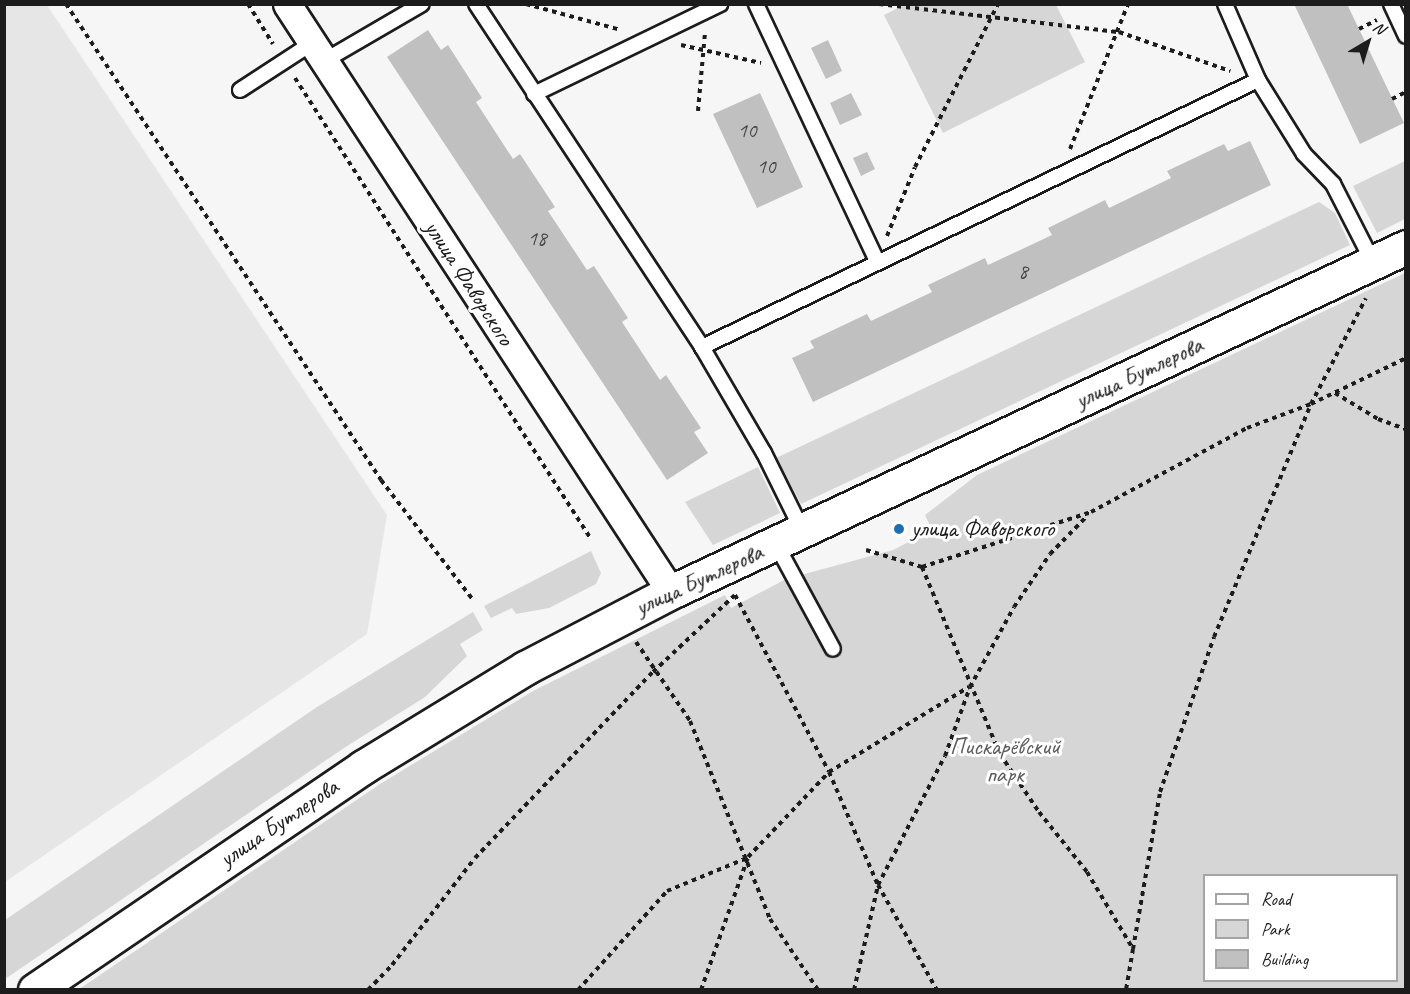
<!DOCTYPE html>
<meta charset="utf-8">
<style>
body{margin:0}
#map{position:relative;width:1410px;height:994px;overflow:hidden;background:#f6f6f6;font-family:Caveat,sans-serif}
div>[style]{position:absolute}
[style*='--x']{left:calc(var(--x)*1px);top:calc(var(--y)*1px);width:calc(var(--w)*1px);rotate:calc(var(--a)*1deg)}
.built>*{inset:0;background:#e6e6e6}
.green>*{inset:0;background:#d6d6d6}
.building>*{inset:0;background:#c0c0c0}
.path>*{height:4px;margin-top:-2px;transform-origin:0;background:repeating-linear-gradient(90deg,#1c1c1c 0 4.5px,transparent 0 9px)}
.roads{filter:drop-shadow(2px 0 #1c1c1c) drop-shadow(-2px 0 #1c1c1c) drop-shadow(0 2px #1c1c1c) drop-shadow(0 -2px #1c1c1c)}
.lane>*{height:14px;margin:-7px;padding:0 7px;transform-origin:7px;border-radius:7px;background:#fff}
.street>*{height:27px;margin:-13.5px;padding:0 13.5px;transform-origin:13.5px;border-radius:13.5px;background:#fff}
.secondary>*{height:33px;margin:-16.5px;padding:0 16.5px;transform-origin:16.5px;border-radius:16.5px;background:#fff}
.dots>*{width:16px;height:16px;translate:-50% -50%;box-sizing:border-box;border:3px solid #fff;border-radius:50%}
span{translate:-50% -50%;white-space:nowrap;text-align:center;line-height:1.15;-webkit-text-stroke:6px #fff;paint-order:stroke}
.number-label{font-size:21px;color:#454545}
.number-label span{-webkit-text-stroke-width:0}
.street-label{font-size:24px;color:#1c1c1c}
.poi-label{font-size:24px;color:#1c1c1c}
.left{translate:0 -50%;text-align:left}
.park-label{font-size:24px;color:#5d5d5d}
.frame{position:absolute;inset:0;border:6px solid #1c1c1c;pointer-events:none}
.legend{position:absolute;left:1203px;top:874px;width:195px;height:108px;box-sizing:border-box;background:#fff;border:2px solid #a4a4a4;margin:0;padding:8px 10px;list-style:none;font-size:18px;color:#1c1c1c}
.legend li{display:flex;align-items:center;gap:12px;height:30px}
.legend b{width:30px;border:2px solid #a4a4a4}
.north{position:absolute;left:1338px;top:12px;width:60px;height:60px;-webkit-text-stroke:4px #fff;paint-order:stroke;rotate:38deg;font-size:16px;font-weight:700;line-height:24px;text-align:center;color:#1c1c1c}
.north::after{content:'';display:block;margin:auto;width:21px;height:27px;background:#1c1c1c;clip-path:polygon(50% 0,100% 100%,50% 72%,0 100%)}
</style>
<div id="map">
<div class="built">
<div style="clip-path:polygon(47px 5px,387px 515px,367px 634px,5px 882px,4px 5px)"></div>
</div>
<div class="green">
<div style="clip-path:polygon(904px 5px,1056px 5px,1085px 62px,943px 133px,884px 15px)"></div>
<div style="clip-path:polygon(1405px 161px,1405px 219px,1377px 233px,1353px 186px)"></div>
<div style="clip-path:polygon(1319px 202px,1335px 213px,1350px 245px,801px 504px,776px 458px)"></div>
<div style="clip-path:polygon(evenodd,1405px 273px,1405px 989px,78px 990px,380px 784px,533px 691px,725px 595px,731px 608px,786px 579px,799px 606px,812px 599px,801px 575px,893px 550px,932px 530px,925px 515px,977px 475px,1405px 273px,1204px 876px,1396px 876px,1396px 980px,1204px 980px,1204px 876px)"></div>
<div style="clip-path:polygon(758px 467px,780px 513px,713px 545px,685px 502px)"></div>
<div style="clip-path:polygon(591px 551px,601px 573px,596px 584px,549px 608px,516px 614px,512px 608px,491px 618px,484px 606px)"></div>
<div style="clip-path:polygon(473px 612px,483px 630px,460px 644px,467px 656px,425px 697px,344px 748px,5px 979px,5px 920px,317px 707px)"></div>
</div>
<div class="building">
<div style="clip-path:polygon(1294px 4px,1347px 4px,1404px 123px,1360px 144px)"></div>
<div style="clip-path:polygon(428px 30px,441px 50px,448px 45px,482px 98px,476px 102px,513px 159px,520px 154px,555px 207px,548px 211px,587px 270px,594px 266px,628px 318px,622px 322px,660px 380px,666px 375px,701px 428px,694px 432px,708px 453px,667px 480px,387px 57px)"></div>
<div style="clip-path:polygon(828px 40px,842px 71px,826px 79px,811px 48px)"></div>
<div style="clip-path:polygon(760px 93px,803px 187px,757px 208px,713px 114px)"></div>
<div style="clip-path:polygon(851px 93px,862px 115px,840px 125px,830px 103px)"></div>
<div style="clip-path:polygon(1250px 141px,1271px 185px,813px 402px,792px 358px,814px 348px,810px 341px,867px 314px,871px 321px,932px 292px,928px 285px,985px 258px,988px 265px,1052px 235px,1048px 228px,1105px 200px,1109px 208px,1171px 178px,1167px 171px,1224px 144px,1228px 151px)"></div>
<div style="clip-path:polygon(867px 152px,875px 169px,861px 176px,853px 158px)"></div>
</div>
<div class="path">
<div style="--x:66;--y:4;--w:571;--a:56.5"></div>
<div style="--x:381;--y:480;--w:151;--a:52.5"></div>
<div style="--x:248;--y:4;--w:47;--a:58"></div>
<div style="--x:526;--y:4;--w:98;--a:15.3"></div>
<div style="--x:879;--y:4;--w:242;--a:6.7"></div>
<div style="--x:1119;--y:32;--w:118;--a:19.4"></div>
<div style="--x:1359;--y:29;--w:20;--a:-27"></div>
<div style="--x:681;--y:45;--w:82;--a:12.7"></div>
<div style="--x:295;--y:78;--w:548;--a:57.3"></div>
<div style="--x:1392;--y:99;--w:16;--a:-27"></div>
<div style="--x:698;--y:111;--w:78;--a:-84.9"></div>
<div style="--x:1070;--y:149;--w:156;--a:-68.2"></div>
<div style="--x:887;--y:236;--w:74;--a:-67.9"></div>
<div style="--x:915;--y:167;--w:183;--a:-63"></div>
<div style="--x:1335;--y:393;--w:50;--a:31.2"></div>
<div style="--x:1378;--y:419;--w:30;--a:20"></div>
<div style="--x:866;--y:550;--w:59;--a:16.9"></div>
<div style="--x:922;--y:567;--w:178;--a:-18"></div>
<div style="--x:1091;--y:512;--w:177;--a:-28.3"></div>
<div style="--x:1247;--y:428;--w:68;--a:-20.6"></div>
<div style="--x:1311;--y:404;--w:106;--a:-25.8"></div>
<div style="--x:922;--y:567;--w:203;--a:67.4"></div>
<div style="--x:1000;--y:754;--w:70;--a:56.1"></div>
<div style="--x:1039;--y:812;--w:77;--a:51.3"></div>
<div style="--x:1087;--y:872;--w:90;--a:59.1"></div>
<div style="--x:1133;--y:949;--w:42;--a:99.7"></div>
<div style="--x:636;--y:642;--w:96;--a:55.6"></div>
<div style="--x:690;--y:721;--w:214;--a:68"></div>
<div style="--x:770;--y:919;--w:86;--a:55.9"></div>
<div style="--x:1133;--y:949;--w:159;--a:-80.2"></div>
<div style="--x:1160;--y:792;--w:164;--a:-70.8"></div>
<div style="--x:1214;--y:637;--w:252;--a:-67.4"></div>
<div style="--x:1311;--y:404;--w:119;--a:-62.6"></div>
<div style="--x:368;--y:990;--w:35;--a:-46"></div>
<div style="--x:392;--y:965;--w:135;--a:-52.2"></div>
<div style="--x:475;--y:858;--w:257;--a:-46.3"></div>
<div style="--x:653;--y:672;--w:112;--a:-43.2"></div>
<div style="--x:735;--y:595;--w:200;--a:62"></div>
<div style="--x:829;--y:772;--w:123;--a:66.6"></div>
<div style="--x:878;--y:885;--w:120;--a:60.7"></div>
<div style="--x:578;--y:990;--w:133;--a:-48"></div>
<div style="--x:667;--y:891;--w:87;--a:-22.4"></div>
<div style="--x:701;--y:990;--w:141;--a:-70.5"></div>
<div style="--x:748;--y:857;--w:117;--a:-46.4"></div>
<div style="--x:829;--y:772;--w:164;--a:-31.3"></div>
<div style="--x:854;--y:990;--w:108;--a:-77.1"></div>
<div style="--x:878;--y:885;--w:145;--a:-62.6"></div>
<div style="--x:945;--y:756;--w:73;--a:-70.1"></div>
<div style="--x:970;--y:687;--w:91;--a:-61.2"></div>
<div style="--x:1014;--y:607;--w:64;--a:-55.8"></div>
<div style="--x:1050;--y:554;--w:54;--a:-45.7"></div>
</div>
<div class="roads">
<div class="lane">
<div style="--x:476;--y:4;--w:411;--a:56.6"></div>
<div style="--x:702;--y:347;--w:123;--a:59.7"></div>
<div style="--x:764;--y:453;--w:86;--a:63.7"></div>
<div style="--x:756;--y:4;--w:284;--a:64.8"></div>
<div style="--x:1225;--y:4;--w:83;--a:66.5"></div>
<div style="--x:1258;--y:80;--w:87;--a:58.1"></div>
<div style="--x:1304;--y:154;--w:42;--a:46"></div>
<div style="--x:1333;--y:184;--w:88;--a:62.9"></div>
<div style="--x:1391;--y:4;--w:35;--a:65"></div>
<div style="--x:324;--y:61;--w:113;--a:-30.2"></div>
<div style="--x:240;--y:90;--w:86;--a:-33.1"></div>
<div style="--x:534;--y:94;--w:207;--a:-25.8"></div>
<div style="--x:702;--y:347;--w:617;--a:-25.65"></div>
<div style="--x:776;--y:544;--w:119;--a:61.5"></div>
</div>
<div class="street">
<div style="--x:287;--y:4;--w:702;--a:56.85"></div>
</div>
<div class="secondary">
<div style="--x:35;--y:990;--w:397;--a:-34.2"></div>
<div style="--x:363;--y:767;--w:190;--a:-31.4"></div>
<div style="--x:525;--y:668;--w:165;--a:-27.5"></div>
<div style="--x:671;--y:592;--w:812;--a:-25.14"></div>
</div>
</div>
<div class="dots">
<div style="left:899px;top:529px;background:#1f6fb2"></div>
</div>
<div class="number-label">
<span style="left:747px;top:130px">10</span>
<span style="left:766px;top:166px">10</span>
<span style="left:537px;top:238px">18</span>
<span style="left:1023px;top:271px">8</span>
</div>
<div class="street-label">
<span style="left:469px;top:283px;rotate:57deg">улица Фаворского</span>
<span style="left:1139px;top:373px;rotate:-25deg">улица Бутлерова</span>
<span style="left:699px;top:580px;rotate:-25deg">улица Бутлерова</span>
<span style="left:279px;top:823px;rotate:-34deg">улица Бутлерова</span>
</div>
<div class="poi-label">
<span class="left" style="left:911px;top:529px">улица Фаворского</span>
</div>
<div class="park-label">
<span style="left:1005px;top:761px">Пискарёвский<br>парк</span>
</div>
<div class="frame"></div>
<ul class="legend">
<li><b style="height:8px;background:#fff"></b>Road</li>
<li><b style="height:16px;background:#d6d6d6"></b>Park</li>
<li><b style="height:16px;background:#c0c0c0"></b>Building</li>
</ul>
<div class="north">N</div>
</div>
